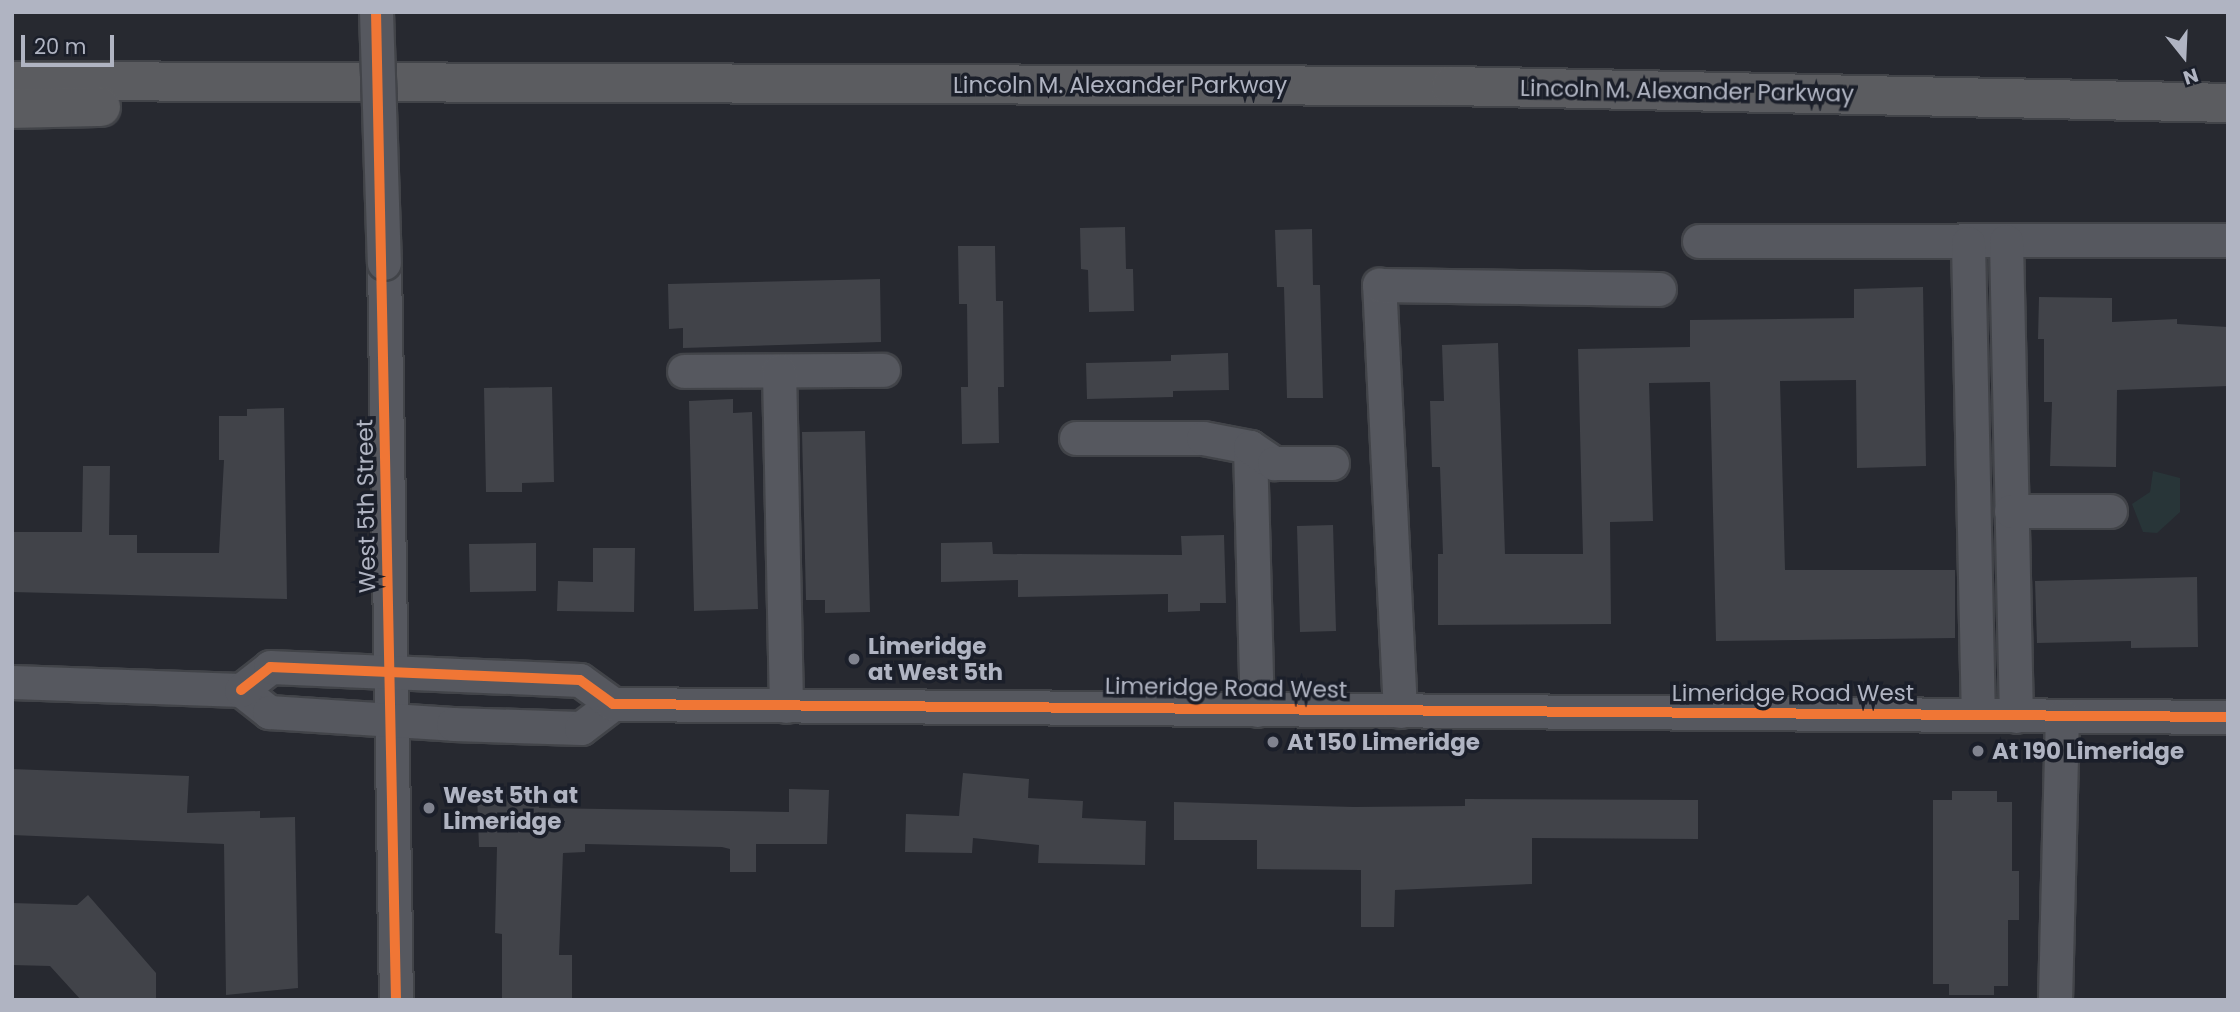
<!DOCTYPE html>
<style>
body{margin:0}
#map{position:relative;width:2240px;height:1012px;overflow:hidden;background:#272930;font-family:Poppins,sans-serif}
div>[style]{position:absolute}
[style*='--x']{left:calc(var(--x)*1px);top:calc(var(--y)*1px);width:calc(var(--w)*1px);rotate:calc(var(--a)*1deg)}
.green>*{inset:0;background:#283538}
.building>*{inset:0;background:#414349}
.roads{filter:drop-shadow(2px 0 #424449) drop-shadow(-2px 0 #424449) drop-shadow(0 2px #424449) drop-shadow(0 -2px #424449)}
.minor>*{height:33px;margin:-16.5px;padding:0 16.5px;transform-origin:16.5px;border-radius:16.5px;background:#56585f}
.highway>*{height:38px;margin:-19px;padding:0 19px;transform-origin:19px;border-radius:19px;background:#5b5c60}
.bridges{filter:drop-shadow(2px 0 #424449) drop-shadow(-2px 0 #424449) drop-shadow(0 2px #424449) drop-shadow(0 -2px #424449)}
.minor-bridge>*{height:33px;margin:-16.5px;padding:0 16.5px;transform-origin:16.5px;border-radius:16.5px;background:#56585f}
.cycleway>*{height:10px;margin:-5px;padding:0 5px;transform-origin:5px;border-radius:5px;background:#f07635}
.dots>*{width:19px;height:19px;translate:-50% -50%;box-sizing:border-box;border:4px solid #1b1f2a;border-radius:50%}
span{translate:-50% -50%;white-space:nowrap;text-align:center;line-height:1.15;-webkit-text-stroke:7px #1b1f2a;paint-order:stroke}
.street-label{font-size:23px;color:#b0b4c2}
.poi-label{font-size:23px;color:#b0b4c2;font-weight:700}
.left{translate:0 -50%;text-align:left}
.frame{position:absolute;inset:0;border:14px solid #b0b4c2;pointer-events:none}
.north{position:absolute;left:2149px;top:21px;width:70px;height:70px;-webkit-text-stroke:5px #1b1f2a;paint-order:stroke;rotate:162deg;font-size:19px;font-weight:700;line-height:28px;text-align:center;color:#b0b4c2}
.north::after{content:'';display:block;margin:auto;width:24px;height:32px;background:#b0b4c2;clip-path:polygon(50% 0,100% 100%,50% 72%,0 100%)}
.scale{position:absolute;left:21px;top:35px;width:93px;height:32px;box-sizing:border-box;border:4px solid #b0b4c2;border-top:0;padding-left:9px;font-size:21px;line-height:24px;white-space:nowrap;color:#b0b4c2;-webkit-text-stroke:5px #1b1f2a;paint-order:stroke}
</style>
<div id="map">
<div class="green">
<div style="clip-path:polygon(2153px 471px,2180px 478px,2180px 512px,2157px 533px,2143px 532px,2132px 504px,2150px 492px)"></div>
</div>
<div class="building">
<div style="clip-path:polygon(1125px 227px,1126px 269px,1133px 269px,1134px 311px,1089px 312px,1088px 270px,1081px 269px,1080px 228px)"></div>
<div style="clip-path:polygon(1312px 229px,1313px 285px,1320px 285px,1323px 398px,1287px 398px,1284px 287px,1277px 287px,1275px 230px)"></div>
<div style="clip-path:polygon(958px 246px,995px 246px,996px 301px,1003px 301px,1004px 387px,998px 387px,999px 443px,962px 444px,961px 387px,968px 387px,967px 304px,959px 304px)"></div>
<div style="clip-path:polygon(880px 279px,881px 342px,683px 348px,683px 328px,669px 329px,668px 284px)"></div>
<div style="clip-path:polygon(1923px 287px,1926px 466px,1857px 468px,1856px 380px,1780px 381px,1785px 570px,1955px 570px,1955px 638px,1716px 641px,1710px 382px,1649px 383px,1653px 521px,1610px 522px,1611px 624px,1438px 625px,1438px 554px,1443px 554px,1440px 467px,1432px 467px,1430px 401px,1444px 401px,1442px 345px,1498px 343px,1505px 554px,1583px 554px,1578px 349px,1690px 347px,1690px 320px,1854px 318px,1854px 289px)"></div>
<div style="clip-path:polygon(2039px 297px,2112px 298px,2112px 322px,2177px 319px,2177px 324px,2228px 327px,2228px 386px,2117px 390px,2116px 467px,2050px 466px,2052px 402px,2044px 402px,2044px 339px,2038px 339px)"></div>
<div style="clip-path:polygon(1228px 353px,1229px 390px,1173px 391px,1173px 397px,1087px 399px,1086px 363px,1171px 361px,1171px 355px)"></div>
<div style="clip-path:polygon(552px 387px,554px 482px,522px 483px,522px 492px,486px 492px,484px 388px)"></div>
<div style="clip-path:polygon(733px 399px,733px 413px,752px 412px,758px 609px,694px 611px,689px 401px)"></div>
<div style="clip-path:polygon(284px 408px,287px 599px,12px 592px,12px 532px,82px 532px,83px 466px,110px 466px,109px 535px,137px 535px,137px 553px,219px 553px,224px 460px,219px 460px,219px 416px,247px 416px,247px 409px)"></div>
<div style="clip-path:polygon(865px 431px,870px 612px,825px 613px,825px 600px,806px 600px,802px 432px)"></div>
<div style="clip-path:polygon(1333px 525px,1336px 631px,1300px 632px,1297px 526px)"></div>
<div style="clip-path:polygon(1224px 535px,1226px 603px,1200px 603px,1200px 611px,1168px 612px,1168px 594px,1018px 597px,1018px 580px,941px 582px,941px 543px,992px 542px,993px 554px,1182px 555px,1181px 536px)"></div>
<div style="clip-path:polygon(536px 543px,536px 591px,470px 592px,469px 544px)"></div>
<div style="clip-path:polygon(593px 548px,635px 548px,634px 612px,557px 611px,558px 581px,593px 582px)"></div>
<div style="clip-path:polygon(2197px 577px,2198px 647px,2131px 648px,2131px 641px,2037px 643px,2035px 581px)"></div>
<div style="clip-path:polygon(12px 769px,189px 776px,187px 813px,260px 811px,260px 818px,295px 817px,298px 988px,226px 995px,224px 844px,12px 835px)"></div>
<div style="clip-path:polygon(963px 773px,1029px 779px,1028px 798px,1083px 801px,1082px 818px,1146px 821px,1145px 865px,1038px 863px,1039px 845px,973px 838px,972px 853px,905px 852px,906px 814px,959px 816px)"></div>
<div style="clip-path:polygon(789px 789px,829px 790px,827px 844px,756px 844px,756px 872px,730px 872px,730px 849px,722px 847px,585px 844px,585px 852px,563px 853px,559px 955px,572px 955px,572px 1000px,502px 1000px,502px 934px,495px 933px,497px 847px,479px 847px,477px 795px,538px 794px,539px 808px,789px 812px)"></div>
<div style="clip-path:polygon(1952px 791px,1997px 791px,1997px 802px,2012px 802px,2012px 871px,2019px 871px,2019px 920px,2008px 920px,2008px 986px,1994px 986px,1994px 995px,1949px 995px,1949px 984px,1933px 984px,1933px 800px,1952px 800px)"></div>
<div style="clip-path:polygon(1465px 799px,1698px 800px,1698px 839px,1532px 838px,1532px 884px,1395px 890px,1394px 927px,1361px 927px,1361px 870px,1257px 869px,1257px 840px,1174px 840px,1174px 802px,1354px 807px,1465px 806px)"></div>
<div style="clip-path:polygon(88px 895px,156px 973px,156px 1000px,81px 1000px,50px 966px,12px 965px,12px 903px,77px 905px)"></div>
</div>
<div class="roads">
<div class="minor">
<div style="--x:1699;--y:241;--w:529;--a:-0.11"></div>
<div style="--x:2006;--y:241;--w:475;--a:88.8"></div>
<div style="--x:1968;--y:243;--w:472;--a:88.8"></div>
<div style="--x:384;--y:263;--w:737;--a:89.07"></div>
<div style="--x:684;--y:371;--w:199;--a:-0.3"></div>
<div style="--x:779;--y:371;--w:335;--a:88.8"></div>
<div style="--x:1076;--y:438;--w:127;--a:0"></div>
<div style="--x:1203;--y:438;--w:48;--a:10.8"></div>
<div style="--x:1250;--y:447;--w:263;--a:88.5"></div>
<div style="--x:1250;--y:447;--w:29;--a:34"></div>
<div style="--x:1274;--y:463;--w:58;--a:0"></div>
<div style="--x:2011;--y:511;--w:99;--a:0"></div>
<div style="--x:12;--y:682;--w:229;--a:2"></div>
<div style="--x:241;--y:690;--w:36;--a:38"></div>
<div style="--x:269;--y:712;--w:184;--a:3.7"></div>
<div style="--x:453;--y:724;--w:128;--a:1.8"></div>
<div style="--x:581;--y:728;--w:40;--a:-37"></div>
<div style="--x:241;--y:690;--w:37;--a:-38"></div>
<div style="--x:270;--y:667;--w:310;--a:2.4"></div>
<div style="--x:580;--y:680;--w:41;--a:36"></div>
<div style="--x:613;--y:704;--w:1615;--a:0.46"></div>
<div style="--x:1400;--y:711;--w:427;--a:-92.8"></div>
<div style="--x:1379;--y:285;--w:280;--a:0.8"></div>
<div style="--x:2055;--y:1000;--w:284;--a:-88.6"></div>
</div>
<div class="highway">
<div style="--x:12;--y:81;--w:1439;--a:0.2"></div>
<div style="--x:1451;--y:86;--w:777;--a:1.25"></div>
<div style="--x:12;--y:109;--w:89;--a:-1.3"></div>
</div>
</div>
<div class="bridges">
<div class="minor-bridge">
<div style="--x:376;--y:12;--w:251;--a:88.2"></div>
</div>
</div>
<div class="cycleway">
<div style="--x:376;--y:12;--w:988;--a:88.84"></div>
<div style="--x:241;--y:690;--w:37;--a:-38"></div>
<div style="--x:270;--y:667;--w:310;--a:2.4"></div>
<div style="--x:580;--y:680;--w:41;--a:36"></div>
<div style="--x:613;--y:704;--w:1615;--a:0.46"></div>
</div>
<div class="dots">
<div style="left:854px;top:659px;background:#80838f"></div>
<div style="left:1273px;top:742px;background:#80838f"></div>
<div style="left:1978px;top:751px;background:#80838f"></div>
<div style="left:429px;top:808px;background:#80838f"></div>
</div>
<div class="street-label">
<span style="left:1120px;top:85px">Lincoln M. Alexander Parkway</span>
<span style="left:1687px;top:91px;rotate:1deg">Lincoln M. Alexander Parkway</span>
<span style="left:366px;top:506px;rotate:-91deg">West 5th Street</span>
<span style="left:1226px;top:688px;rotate:1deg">Limeridge Road West</span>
<span style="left:1793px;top:693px">Limeridge Road West</span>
</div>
<div class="poi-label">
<span class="left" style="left:868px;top:659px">Limeridge<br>at West 5th</span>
<span class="left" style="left:1287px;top:742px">At 150 Limeridge</span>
<span class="left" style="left:1992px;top:751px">At 190 Limeridge</span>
<span class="left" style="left:443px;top:808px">West 5th at<br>Limeridge</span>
</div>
<div class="frame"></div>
<div class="north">N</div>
<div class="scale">20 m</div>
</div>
